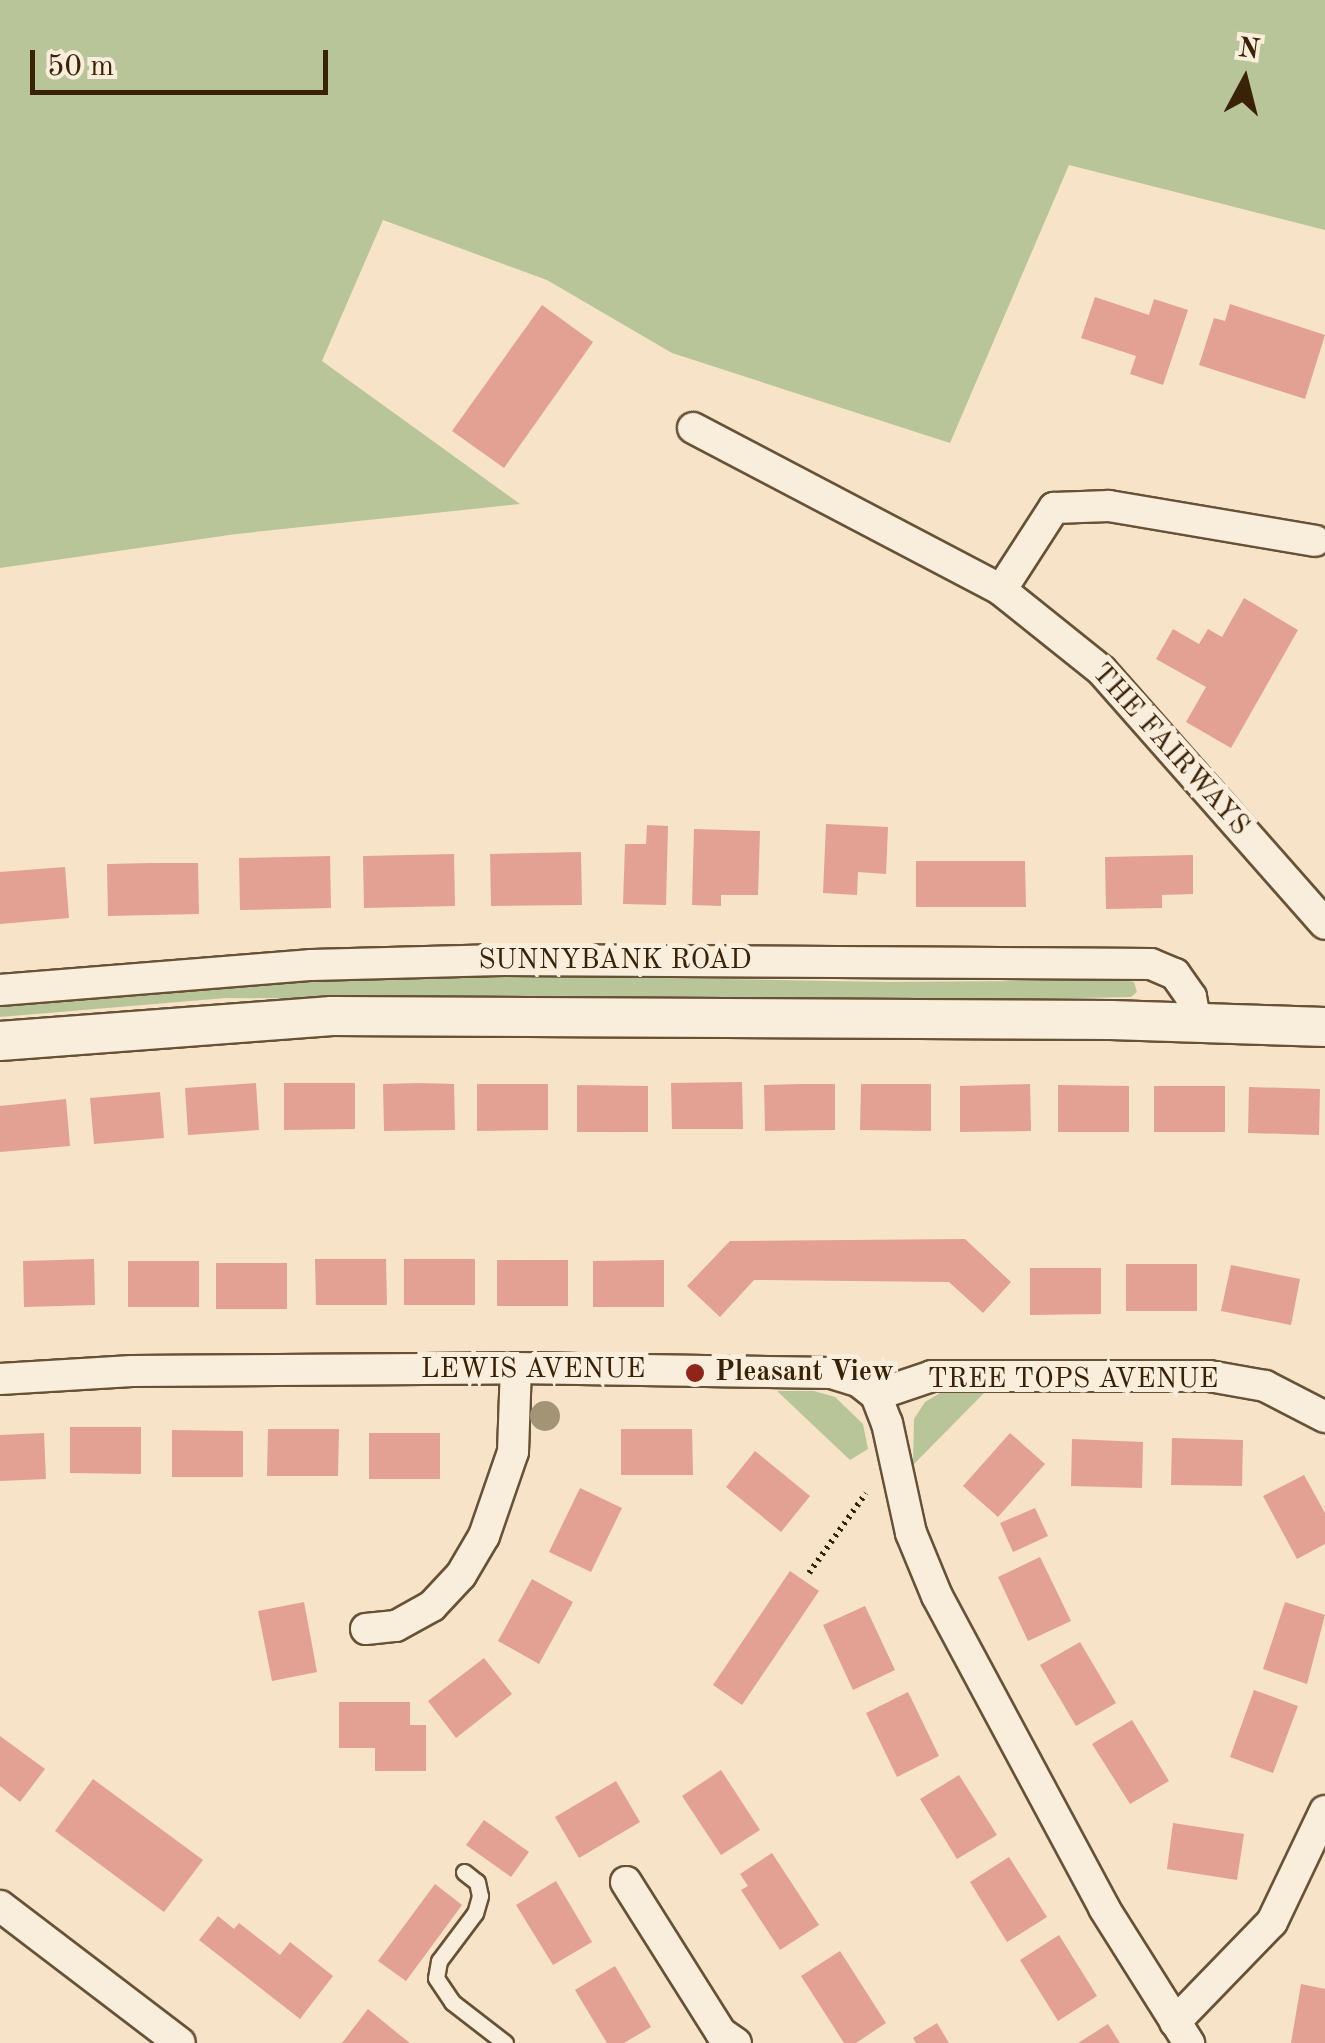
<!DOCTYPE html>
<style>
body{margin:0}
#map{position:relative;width:1325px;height:2043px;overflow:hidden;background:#f6e3c8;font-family:"Old Standard TT",serif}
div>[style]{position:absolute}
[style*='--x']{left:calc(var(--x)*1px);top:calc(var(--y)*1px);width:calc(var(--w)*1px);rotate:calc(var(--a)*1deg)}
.green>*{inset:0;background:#b8c599}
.building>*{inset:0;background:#e3a194}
.path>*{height:6px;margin-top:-3px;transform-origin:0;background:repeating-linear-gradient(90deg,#392206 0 2.5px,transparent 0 7.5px)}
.roads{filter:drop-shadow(2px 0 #685236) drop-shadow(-2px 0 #685236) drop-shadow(0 2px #685236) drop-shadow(0 -2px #685236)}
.service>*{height:15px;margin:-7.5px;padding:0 7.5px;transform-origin:7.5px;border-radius:7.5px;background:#f9eddb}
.minor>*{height:30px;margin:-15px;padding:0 15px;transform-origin:15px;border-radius:15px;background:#f9eddb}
.tertiary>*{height:38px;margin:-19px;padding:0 19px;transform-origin:19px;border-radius:19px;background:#f9eddb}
.trees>*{width:30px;height:30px;margin:-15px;border-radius:50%;background:#a39476}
.dots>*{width:28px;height:28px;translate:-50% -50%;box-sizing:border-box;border:5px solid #f9eddb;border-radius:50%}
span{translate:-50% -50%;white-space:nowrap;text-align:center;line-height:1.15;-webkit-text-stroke:10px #f9eddb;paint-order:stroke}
.street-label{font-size:28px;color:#392206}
.poi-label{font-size:28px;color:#392206;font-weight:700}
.left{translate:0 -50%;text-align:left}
.north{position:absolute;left:1195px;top:30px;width:100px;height:100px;-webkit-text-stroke:8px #f9eddb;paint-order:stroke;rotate:7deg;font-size:28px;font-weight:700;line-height:40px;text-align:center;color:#392206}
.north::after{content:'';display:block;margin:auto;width:35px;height:45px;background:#392206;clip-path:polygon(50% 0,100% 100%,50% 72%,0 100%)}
.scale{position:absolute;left:30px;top:50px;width:298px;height:45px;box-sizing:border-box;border:5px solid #392206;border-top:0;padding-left:12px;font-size:30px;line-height:35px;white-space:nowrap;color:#392206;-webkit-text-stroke:8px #f9eddb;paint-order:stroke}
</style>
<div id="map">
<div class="green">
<div style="clip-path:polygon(0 0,1325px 0,1325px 230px,1069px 165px,950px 443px,672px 353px,547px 280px,383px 220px,322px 361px,520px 504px,236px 534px,0 568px)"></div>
<div style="clip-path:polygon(380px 973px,888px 982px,1124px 980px,1134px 982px,1137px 992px,1131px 997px,929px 1001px,226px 998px,0 1017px,0 1001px)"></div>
<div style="clip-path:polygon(777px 1391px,814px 1391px,835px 1397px,863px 1424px,868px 1449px,850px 1460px)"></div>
<div style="clip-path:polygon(986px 1391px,913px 1465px,914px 1419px,925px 1402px,940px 1393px)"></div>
</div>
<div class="building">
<div style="clip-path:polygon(1095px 297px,1149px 315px,1154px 299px,1188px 310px,1163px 385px,1130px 374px,1136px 356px,1081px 338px)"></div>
<div style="clip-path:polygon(1230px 304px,1325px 335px,1305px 399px,1199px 365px,1214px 318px,1225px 321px)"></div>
<div style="clip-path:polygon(542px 305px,593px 342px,504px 468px,452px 431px)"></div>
<div style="clip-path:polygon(1244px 598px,1298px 630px,1231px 748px,1186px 722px,1206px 687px,1156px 659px,1173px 629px,1199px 644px,1208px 629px,1222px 637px)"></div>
<div style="clip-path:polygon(826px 824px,888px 827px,886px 874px,858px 872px,857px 895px,823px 893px)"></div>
<div style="clip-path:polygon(647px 825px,668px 826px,666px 905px,623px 904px,625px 844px,646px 844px)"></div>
<div style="clip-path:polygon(694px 829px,760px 831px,758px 895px,721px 895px,721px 906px,692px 905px)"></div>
<div style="clip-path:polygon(581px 852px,582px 905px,491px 906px,490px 854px)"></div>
<div style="clip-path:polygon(454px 854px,455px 906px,364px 908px,363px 856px)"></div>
<div style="clip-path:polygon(1193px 855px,1193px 894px,1162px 895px,1162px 908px,1106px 909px,1105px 857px)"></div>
<div style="clip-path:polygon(330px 856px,331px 908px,240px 910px,239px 858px)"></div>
<div style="clip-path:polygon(916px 861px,1025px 861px,1026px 907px,916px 907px)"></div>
<div style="clip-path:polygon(152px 863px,198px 863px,199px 914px,108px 916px,107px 864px)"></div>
<div style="clip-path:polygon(65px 867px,69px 918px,0 924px,0 872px)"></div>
<div style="clip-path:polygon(742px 1082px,743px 1129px,672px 1129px,671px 1083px)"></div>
<div style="clip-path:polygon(256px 1083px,259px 1130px,188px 1135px,185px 1088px)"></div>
<div style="clip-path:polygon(284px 1083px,355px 1083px,355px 1129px,284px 1130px)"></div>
<div style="clip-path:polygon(419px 1083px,454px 1084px,455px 1130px,384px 1131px,383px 1084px)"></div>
<div style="clip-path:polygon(477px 1084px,548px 1084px,548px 1130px,477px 1131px)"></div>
<div style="clip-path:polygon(799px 1084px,835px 1084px,835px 1130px,765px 1131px,764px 1085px)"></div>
<div style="clip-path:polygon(861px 1084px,931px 1084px,931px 1131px,860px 1130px)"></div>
<div style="clip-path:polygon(1030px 1084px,1031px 1131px,960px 1132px,960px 1086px)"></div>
<div style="clip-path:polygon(577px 1085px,648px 1086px,648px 1132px,577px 1132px)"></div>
<div style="clip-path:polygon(1058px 1085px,1129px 1086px,1129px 1132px,1058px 1132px)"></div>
<div style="clip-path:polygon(1154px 1086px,1225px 1086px,1225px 1132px,1154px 1132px)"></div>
<div style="clip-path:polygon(1249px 1087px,1320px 1089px,1319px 1135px,1248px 1133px)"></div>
<div style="clip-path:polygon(160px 1092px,164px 1138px,94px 1144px,90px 1098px)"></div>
<div style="clip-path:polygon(66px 1099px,70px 1146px,0 1152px,0 1106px)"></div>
<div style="clip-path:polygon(965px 1239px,1011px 1282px,983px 1313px,949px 1282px,754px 1280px,720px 1317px,687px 1286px,730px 1241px)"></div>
<div style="clip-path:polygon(94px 1259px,95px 1305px,24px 1307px,23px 1261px)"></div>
<div style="clip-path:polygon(315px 1259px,386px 1259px,387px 1305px,316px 1305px)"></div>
<div style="clip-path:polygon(404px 1259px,475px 1259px,475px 1305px,404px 1305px)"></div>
<div style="clip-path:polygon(497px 1260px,568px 1260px,568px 1306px,497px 1306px)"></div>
<div style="clip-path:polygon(664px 1260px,664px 1307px,593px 1307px,593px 1261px)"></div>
<div style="clip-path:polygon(128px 1261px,199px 1261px,199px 1307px,128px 1307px)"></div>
<div style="clip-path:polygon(216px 1263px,287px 1263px,287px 1309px,216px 1309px)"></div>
<div style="clip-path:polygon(1126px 1264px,1197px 1264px,1197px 1311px,1126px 1311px)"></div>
<div style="clip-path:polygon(1231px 1265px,1300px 1279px,1291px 1325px,1221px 1311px)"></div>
<div style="clip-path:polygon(1030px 1268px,1101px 1268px,1101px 1314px,1030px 1315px)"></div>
<div style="clip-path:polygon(70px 1427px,141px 1427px,141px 1474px,70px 1473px)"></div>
<div style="clip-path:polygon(268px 1429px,339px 1429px,338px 1476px,267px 1476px)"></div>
<div style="clip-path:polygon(621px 1429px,692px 1429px,693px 1475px,621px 1475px)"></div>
<div style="clip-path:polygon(172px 1430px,243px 1431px,243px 1477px,172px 1477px)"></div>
<div style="clip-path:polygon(44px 1433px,46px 1479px,0 1481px,0 1435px)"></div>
<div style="clip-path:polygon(369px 1433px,440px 1433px,440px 1479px,369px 1479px)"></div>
<div style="clip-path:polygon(1010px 1433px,1045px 1464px,998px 1517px,963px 1486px)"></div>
<div style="clip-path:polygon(1172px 1438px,1243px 1440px,1242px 1486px,1171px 1485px)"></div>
<div style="clip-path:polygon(1072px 1439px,1143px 1442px,1142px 1488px,1071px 1486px)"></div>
<div style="clip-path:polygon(755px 1451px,810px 1496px,781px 1532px,726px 1487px)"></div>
<div style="clip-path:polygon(1304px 1475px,1325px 1513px,1325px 1544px,1297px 1559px,1263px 1496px)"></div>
<div style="clip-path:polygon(580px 1488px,622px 1508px,591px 1572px,549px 1552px)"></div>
<div style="clip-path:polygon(1035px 1508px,1048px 1536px,1013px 1552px,1000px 1523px)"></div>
<div style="clip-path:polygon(1040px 1557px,1071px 1621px,1028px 1641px,998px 1577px)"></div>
<div style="clip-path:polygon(790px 1571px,819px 1591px,742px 1705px,713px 1685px)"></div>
<div style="clip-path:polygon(532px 1579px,573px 1602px,539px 1664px,498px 1641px)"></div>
<div style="clip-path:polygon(304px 1602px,317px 1672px,272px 1681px,258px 1611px)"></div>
<div style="clip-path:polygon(1285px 1602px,1325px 1615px,1307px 1684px,1263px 1669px)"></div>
<div style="clip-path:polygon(865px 1606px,895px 1670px,853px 1690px,823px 1625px)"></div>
<div style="clip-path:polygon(1080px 1642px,1116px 1703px,1076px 1726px,1040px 1665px)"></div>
<div style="clip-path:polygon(484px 1658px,512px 1694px,456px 1738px,428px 1701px)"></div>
<div style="clip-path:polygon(1254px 1690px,1298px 1706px,1273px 1773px,1230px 1757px)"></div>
<div style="clip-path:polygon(908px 1692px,939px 1756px,897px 1777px,866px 1713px)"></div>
<div style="clip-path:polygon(339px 1702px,410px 1702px,410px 1725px,426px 1725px,426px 1771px,375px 1771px,375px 1748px,339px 1748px)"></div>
<div style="clip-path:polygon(1132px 1720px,1169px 1781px,1130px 1804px,1092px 1744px)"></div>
<div style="clip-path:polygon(0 1736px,45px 1769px,20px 1802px,0 1786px)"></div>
<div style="clip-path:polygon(721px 1770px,760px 1830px,721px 1855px,682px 1796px)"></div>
<div style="clip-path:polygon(959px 1775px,997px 1835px,957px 1859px,920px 1799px)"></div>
<div style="clip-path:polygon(93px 1779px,203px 1860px,164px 1912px,55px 1831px)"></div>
<div style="clip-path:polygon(616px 1781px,640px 1822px,579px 1858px,555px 1817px)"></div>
<div style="clip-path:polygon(484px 1820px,529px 1852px,511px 1877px,466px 1845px)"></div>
<div style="clip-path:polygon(1173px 1823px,1244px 1834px,1237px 1880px,1167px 1869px)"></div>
<div style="clip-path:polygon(772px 1853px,819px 1925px,780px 1950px,741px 1890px,748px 1886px,740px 1874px)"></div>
<div style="clip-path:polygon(1009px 1857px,1047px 1917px,1007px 1942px,970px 1882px)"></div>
<div style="clip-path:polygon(556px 1881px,592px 1942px,553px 1965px,516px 1905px)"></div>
<div style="clip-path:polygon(435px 1884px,462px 1905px,406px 1981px,378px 1961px)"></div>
<div style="clip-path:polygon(218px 1916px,234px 1929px,239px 1923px,280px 1955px,290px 1942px,333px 1976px,300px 2019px,199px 1940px)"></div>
<div style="clip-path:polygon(1059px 1935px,1097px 1996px,1058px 2021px,1020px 1960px)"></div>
<div style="clip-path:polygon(840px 1951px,886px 2023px,856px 2043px,844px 2043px,801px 1976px)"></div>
<div style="clip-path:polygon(615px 1966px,651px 2027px,624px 2043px,607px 2043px,575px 1990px)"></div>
<div style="clip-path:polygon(1301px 1984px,1325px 1989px,1325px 2043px,1291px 2043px)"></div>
<div style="clip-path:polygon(368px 2009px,396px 2032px,410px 2043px,342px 2043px)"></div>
<div style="clip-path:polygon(937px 2023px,949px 2043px,916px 2043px,913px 2038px)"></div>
<div style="clip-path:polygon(1108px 2024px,1120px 2043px,1078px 2043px)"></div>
</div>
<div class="path">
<div style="--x:809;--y:1573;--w:98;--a:-54.5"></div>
</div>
<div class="roads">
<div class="service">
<div style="--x:464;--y:1872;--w:16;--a:38"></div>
<div style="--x:477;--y:1882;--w:14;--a:78"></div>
<div style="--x:480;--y:1896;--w:18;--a:106"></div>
<div style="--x:475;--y:1913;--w:60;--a:126.9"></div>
<div style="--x:439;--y:1961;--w:17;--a:100"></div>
<div style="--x:436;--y:1978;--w:29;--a:56"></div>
<div style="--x:452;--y:2002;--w:67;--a:37.7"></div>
</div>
<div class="minor">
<div style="--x:693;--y:428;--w:348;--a:27.7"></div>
<div style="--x:1001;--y:590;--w:129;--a:38.7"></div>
<div style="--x:1102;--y:671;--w:337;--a:48.6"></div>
<div style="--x:1001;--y:590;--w:98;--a:-57.1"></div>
<div style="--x:1054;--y:508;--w:55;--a:-2.1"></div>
<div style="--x:1109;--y:506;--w:209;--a:9.6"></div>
<div style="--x:0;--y:990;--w:313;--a:-4.6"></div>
<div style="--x:312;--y:965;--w:193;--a:-1.5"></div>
<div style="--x:505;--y:960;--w:646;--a:0.35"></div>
<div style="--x:1151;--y:964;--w:26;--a:23"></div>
<div style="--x:1175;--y:974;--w:28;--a:55"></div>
<div style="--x:1191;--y:997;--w:25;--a:79"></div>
<div style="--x:0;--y:1379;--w:132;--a:-3.5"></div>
<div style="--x:132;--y:1371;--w:384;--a:-0.4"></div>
<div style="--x:516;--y:1368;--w:315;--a:0.9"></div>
<div style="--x:831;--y:1373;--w:28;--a:17"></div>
<div style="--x:858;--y:1381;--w:23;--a:38"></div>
<div style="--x:876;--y:1395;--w:30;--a:69"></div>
<div style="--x:887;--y:1423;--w:113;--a:77.7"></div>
<div style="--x:911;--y:1533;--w:68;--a:67.6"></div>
<div style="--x:937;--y:1596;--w:354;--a:61.8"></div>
<div style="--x:1104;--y:1908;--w:160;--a:57.8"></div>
<div style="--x:876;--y:1395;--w:59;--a:-18.7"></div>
<div style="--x:932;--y:1376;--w:277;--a:0"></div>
<div style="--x:1209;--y:1376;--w:57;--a:10.1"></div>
<div style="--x:1265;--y:1386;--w:68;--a:27.3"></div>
<div style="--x:366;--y:1629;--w:30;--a:-6"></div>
<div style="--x:396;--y:1626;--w:41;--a:-29.1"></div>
<div style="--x:432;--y:1606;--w:42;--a:-46.9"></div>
<div style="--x:461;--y:1575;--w:45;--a:-59.5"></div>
<div style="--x:484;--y:1536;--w:89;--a:-71"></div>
<div style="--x:513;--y:1452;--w:84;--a:-88"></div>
<div style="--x:626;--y:1882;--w:178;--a:57.8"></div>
<div style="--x:721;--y:2033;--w:18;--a:34"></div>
<div style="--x:0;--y:1906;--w:226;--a:37.3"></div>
<div style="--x:1175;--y:2022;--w:139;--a:-45.9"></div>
<div style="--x:1272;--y:1922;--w:123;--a:-64.5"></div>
</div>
<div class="tertiary">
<div style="--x:0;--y:1041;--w:333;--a:-4.3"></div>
<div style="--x:332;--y:1016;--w:779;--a:0.29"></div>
<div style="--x:1111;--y:1020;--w:214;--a:1.9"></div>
</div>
</div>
<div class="trees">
<div style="left:545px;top:1416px"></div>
</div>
<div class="dots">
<div style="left:695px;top:1373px;background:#8f2418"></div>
</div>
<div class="street-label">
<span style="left:1170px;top:750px;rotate:48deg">THE FAIRWAYS</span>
<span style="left:615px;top:961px">SUNNYBANK ROAD</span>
<span style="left:533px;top:1370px">LEWIS AVENUE</span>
<span style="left:1073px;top:1380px">TREE TOPS AVENUE</span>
</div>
<div class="poi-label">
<span class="left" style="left:715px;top:1373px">Pleasant View</span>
</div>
<div class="north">N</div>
<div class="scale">50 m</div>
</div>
